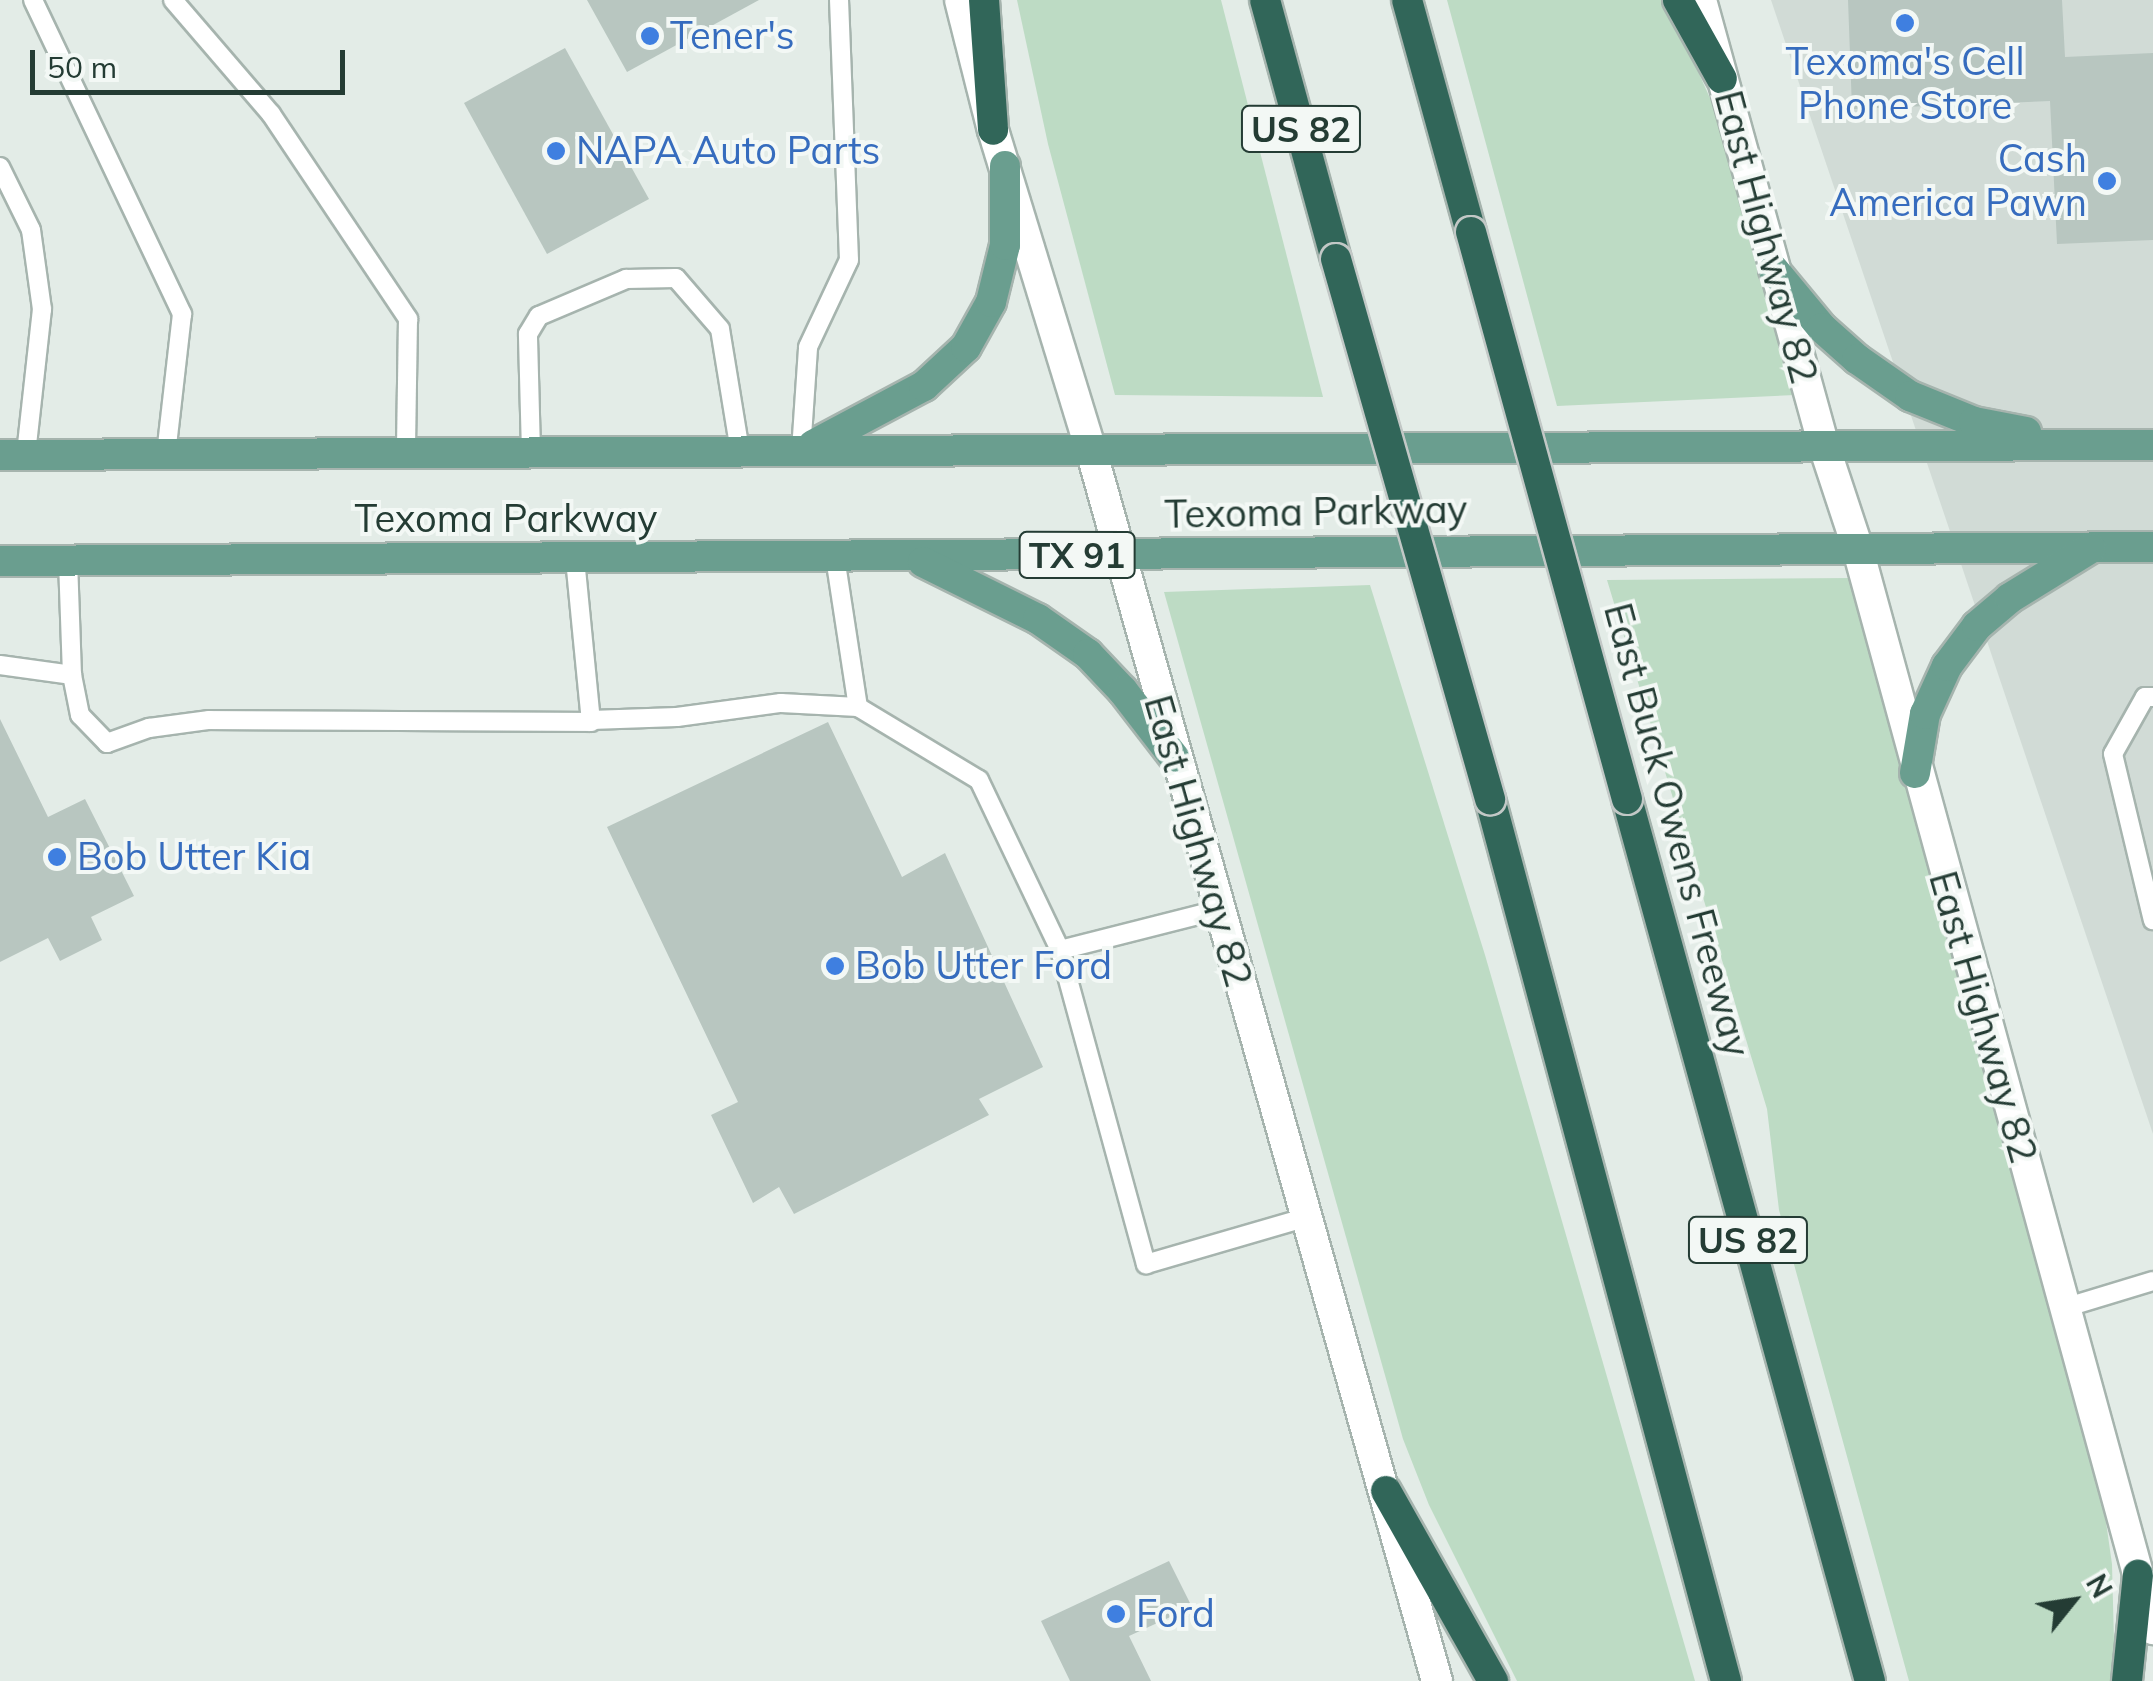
<!DOCTYPE html>
<style>
body{margin:0}
#map{position:relative;width:2153px;height:1681px;overflow:hidden;background:#e3ece7;font-family:Mulish,sans-serif}
div>[style]{position:absolute}
[style*='--x']{left:calc(var(--x)*1px);top:calc(var(--y)*1px);width:calc(var(--w)*1px);rotate:calc(var(--a)*1deg)}
.built>*{inset:0;background:#d1dbd6}
.green>*{inset:0;background:#bddbc4}
.building>*{inset:0;background:#b8c6c0}
.roads{filter:drop-shadow(2px 0 #a6b4ae) drop-shadow(-2px 0 #a6b4ae) drop-shadow(0 2px #a6b4ae) drop-shadow(0 -2px #a6b4ae)}
.lane>*{height:18px;margin:-9px;padding:0 9px;transform-origin:9px;border-radius:9px;background:#fff}
.secondary>*{height:30px;margin:-15px;padding:0 15px;transform-origin:15px;border-radius:15px;background:#fff}
.primary>*{height:30px;margin:-15px;padding:0 15px;transform-origin:15px;border-radius:15px;background:#6a9e8f}
.highway>*{height:30px;margin:-15px;padding:0 15px;transform-origin:15px;border-radius:15px;background:#316659}
.bridges{filter:drop-shadow(2px 0 #c2c8c6) drop-shadow(-2px 0 #c2c8c6) drop-shadow(0 2px #c2c8c6) drop-shadow(0 -2px #c2c8c6)}
.highway-bridge>*{height:30px;margin:-15px;padding:0 15px;transform-origin:15px;border-radius:15px;background:#316659}
.dots>*{width:28px;height:28px;translate:-50% -50%;box-sizing:border-box;border:5px solid #f3f8f5;border-radius:50%}
span{translate:-50% -50%;white-space:nowrap;text-align:center;line-height:1.15;-webkit-text-stroke:8px #f3f8f5;paint-order:stroke}
.shield-label span{padding:2px 8px;background:#f3f8f5;border:2px solid;border-radius:8px;-webkit-text-stroke-width:0}
.shield-label{font-size:35px;color:#243c34;font-weight:700}
.shop-label{font-size:38px;color:#366cbe}
.left{translate:0 -50%;text-align:left}
.right{translate:-100% -50%;text-align:right}
.street-label{font-size:38px;color:#243c34}
.north{position:absolute;left:2023px;top:1551px;width:100px;height:100px;-webkit-text-stroke:8px #f3f8f5;paint-order:stroke;rotate:60deg;font-size:28px;font-weight:700;line-height:40px;text-align:center;color:#243c34}
.north::after{content:'';display:block;margin:auto;width:35px;height:45px;background:#243c34;clip-path:polygon(50% 0,100% 100%,50% 72%,0 100%)}
.scale{position:absolute;left:30px;top:50px;width:315px;height:45px;box-sizing:border-box;border:5px solid #243c34;border-top:0;padding-left:12px;font-size:30px;line-height:35px;white-space:nowrap;color:#243c34;-webkit-text-stroke:8px #f3f8f5;paint-order:stroke}
</style>
<div id="map">
<div class="built">
<div style="clip-path:polygon(1771px 0,2153px 0,2153px 1134px)"></div>
</div>
<div class="green">
<div style="clip-path:polygon(1017px 0,1221px 0,1323px 397px,1115px 395px,1048px 144px)"></div>
<div style="clip-path:polygon(1447px 0,1666px 0,1718px 116px,1795px 395px,1557px 406px)"></div>
<div style="clip-path:polygon(1852px 578px,2101px 1487px,2112px 1564px,2115px 1681px,1909px 1681px,1779px 1210px,1767px 1109px,1607px 580px)"></div>
<div style="clip-path:polygon(1370px 585px,1485px 955px,1695px 1681px,1517px 1681px,1429px 1505px,1403px 1439px,1164px 592px)"></div>
</div>
<div class="building">
<div style="clip-path:polygon(587px 0,759px 0,627px 72px)"></div>
<div style="clip-path:polygon(1848px 0,2062px 0,2065px 57px,2153px 53px,2153px 240px,2057px 244px,2050px 101px,1852px 109px)"></div>
<div style="clip-path:polygon(565px 48px,649px 199px,547px 254px,464px 103px)"></div>
<div style="clip-path:polygon(0 719px,48px 817px,85px 799px,134px 896px,91px 917px,102px 940px,60px 961px,48px 938px,0 962px)"></div>
<div style="clip-path:polygon(828px 722px,902px 877px,945px 853px,1043px 1067px,979px 1099px,989px 1115px,794px 1214px,779px 1187px,753px 1203px,711px 1115px,738px 1102px,607px 827px)"></div>
<div style="clip-path:polygon(1169px 1561px,1192px 1607px,1129px 1636px,1151px 1681px,1070px 1681px,1041px 1621px)"></div>
</div>
<div class="roads">
<div class="lane">
<div style="--x:33;--y:0;--w:348;--a:64.6"></div>
<div style="--x:182;--y:314;--w:142;--a:96.5"></div>
<div style="--x:173;--y:0;--w:150;--a:49.3"></div>
<div style="--x:271;--y:114;--w:247;--a:56.2"></div>
<div style="--x:408;--y:319;--w:134;--a:90.9"></div>
<div style="--x:0;--y:167;--w:70;--a:63.8"></div>
<div style="--x:31;--y:230;--w:80;--a:82.1"></div>
<div style="--x:42;--y:309;--w:147;--a:96.3"></div>
<div style="--x:801;--y:451;--w:104;--a:-86.1"></div>
<div style="--x:808;--y:347;--w:96;--a:-64.8"></div>
<div style="--x:849;--y:260;--w:260;--a:-92.2"></div>
<div style="--x:531;--y:452;--w:118;--a:-91.5"></div>
<div style="--x:528;--y:334;--w:21;--a:-59"></div>
<div style="--x:539;--y:316;--w:95;--a:-23"></div>
<div style="--x:626;--y:279;--w:50;--a:-1.1"></div>
<div style="--x:676;--y:278;--w:67;--a:49.2"></div>
<div style="--x:720;--y:329;--w:124;--a:80.7"></div>
<div style="--x:835;--y:557;--w:152;--a:81.3"></div>
<div style="--x:0;--y:665;--w:73;--a:7.9"></div>
<div style="--x:72;--y:675;--w:115;--a:-92"></div>
<div style="--x:72;--y:675;--w:41;--a:78.7"></div>
<div style="--x:80;--y:715;--w:39;--a:46"></div>
<div style="--x:107;--y:743;--w:45;--a:-19.7"></div>
<div style="--x:149;--y:728;--w:61;--a:-7.6"></div>
<div style="--x:209;--y:720;--w:382;--a:0.3"></div>
<div style="--x:591;--y:722;--w:164;--a:-95.6"></div>
<div style="--x:2153;--y:697;--w:8;--a:180"></div>
<div style="--x:2145;--y:697;--w:65;--a:119.3"></div>
<div style="--x:2113;--y:754;--w:171;--a:76.5"></div>
<div style="--x:591;--y:720;--w:86;--a:-2"></div>
<div style="--x:677;--y:717;--w:105;--a:-7.7"></div>
<div style="--x:781;--y:703;--w:77;--a:3"></div>
<div style="--x:858;--y:707;--w:141;--a:31.1"></div>
<div style="--x:979;--y:780;--w:188;--a:64.5"></div>
<div style="--x:1060;--y:950;--w:326;--a:74.7"></div>
<div style="--x:1146;--y:1264;--w:165;--a:-16.2"></div>
<div style="--x:1060;--y:950;--w:163;--a:-14.2"></div>
<div style="--x:2064;--y:1308;--w:93;--a:-16.9"></div>
</div>
<div class="secondary">
<div style="--x:960;--y:0;--w:134;--a:75.8"></div>
<div style="--x:993;--y:130;--w:335;--a:73"></div>
<div style="--x:1091;--y:450;--w:1279;--a:74.3"></div>
<div style="--x:1701;--y:0;--w:463;--a:74.6"></div>
<div style="--x:1824;--y:446;--w:105;--a:71.7"></div>
<div style="--x:1857;--y:546;--w:1123;--a:74.71"></div>
</div>
<div class="primary">
<div style="--x:1774;--y:270;--w:75;--a:50.4"></div>
<div style="--x:1822;--y:328;--w:47;--a:41.5"></div>
<div style="--x:1857;--y:359;--w:65;--a:34.9"></div>
<div style="--x:1910;--y:396;--w:69;--a:22.1"></div>
<div style="--x:1974;--y:422;--w:53;--a:10.9"></div>
<div style="--x:813;--y:445;--w:126;--a:-28"></div>
<div style="--x:924;--y:386;--w:57;--a:-42.9"></div>
<div style="--x:966;--y:347;--w:51;--a:-60.9"></div>
<div style="--x:991;--y:302;--w:59;--a:-76.2"></div>
<div style="--x:1005;--y:245;--w:79;--a:-90"></div>
<div style="--x:0;--y:455;--w:2153;--a:-0.27"></div>
<div style="--x:0;--y:561;--w:2153;--a:-0.37"></div>
<div style="--x:923;--y:562;--w:128;--a:26.4"></div>
<div style="--x:1038;--y:619;--w:61;--a:35"></div>
<div style="--x:1088;--y:654;--w:51;--a:46.6"></div>
<div style="--x:1123;--y:691;--w:83;--a:52.3"></div>
<div style="--x:1915;--y:773;--w:60;--a:-80.4"></div>
<div style="--x:1925;--y:714;--w:53;--a:-65.4"></div>
<div style="--x:1947;--y:666;--w:50;--a:-53.1"></div>
<div style="--x:1977;--y:626;--w:43;--a:-40.3"></div>
<div style="--x:2010;--y:598;--w:95;--a:-31.7"></div>
</div>
<div class="highway">
<div style="--x:984;--y:0;--w:130;--a:86"></div>
<div style="--x:1265;--y:0;--w:269;--a:74.7"></div>
<div style="--x:1407;--y:0;--w:241;--a:74.6"></div>
<div style="--x:1678;--y:0;--w:90;--a:60.9"></div>
<div style="--x:1490;--y:799;--w:913;--a:75.02"></div>
<div style="--x:1627;--y:799;--w:915;--a:74.6"></div>
<div style="--x:1386;--y:1491;--w:218;--a:60.6"></div>
<div style="--x:2127;--y:1681;--w:107;--a:-84.1"></div>
</div>
</div>
<div class="bridges">
<div class="highway-bridge">
<div style="--x:1471;--y:232;--w:588;--a:74.62"></div>
<div style="--x:1336;--y:259;--w:562;--a:74.08"></div>
</div>
</div>
<div class="dots">
<div style="left:1905px;top:23px;background:#3f7fe0"></div>
<div style="left:650px;top:36px;background:#3f7fe0"></div>
<div style="left:556px;top:151px;background:#3f7fe0"></div>
<div style="left:2107px;top:181px;background:#3f7fe0"></div>
<div style="left:57px;top:857px;background:#3f7fe0"></div>
<div style="left:835px;top:966px;background:#3f7fe0"></div>
<div style="left:1116px;top:1614px;background:#3f7fe0"></div>
</div>
<div class="shield-label">
<span style="left:1301px;top:129px">US 82</span>
<span style="left:1077px;top:555px">TX 91</span>
<span style="left:1748px;top:1240px">US 82</span>
</div>
<div class="shop-label">
<span class="left" style="left:670px;top:36px">Tener's</span>
<span style="left:1905px;top:84px">Texoma's Cell<br>Phone Store</span>
<span class="left" style="left:576px;top:151px">NAPA Auto Parts</span>
<span class="right" style="left:2087px;top:181px">Cash<br>America Pawn</span>
<span class="left" style="left:77px;top:857px">Bob Utter Kia</span>
<span class="left" style="left:855px;top:966px">Bob Utter Ford</span>
<span class="left" style="left:1136px;top:1614px">Ford</span>
</div>
<div class="street-label">
<span style="left:1766px;top:237px;rotate:75deg">East Highway 82</span>
<span style="left:1316px;top:512px;rotate:-1deg">Texoma Parkway</span>
<span style="left:506px;top:519px">Texoma Parkway</span>
<span style="left:1677px;top:830px;rotate:75deg">East Buck Owens Freeway</span>
<span style="left:1198px;top:841px;rotate:74deg">East Highway 82</span>
<span style="left:1983px;top:1017px;rotate:74deg">East Highway 82</span>
</div>
<div class="north">N</div>
<div class="scale">50 m</div>
</div>
